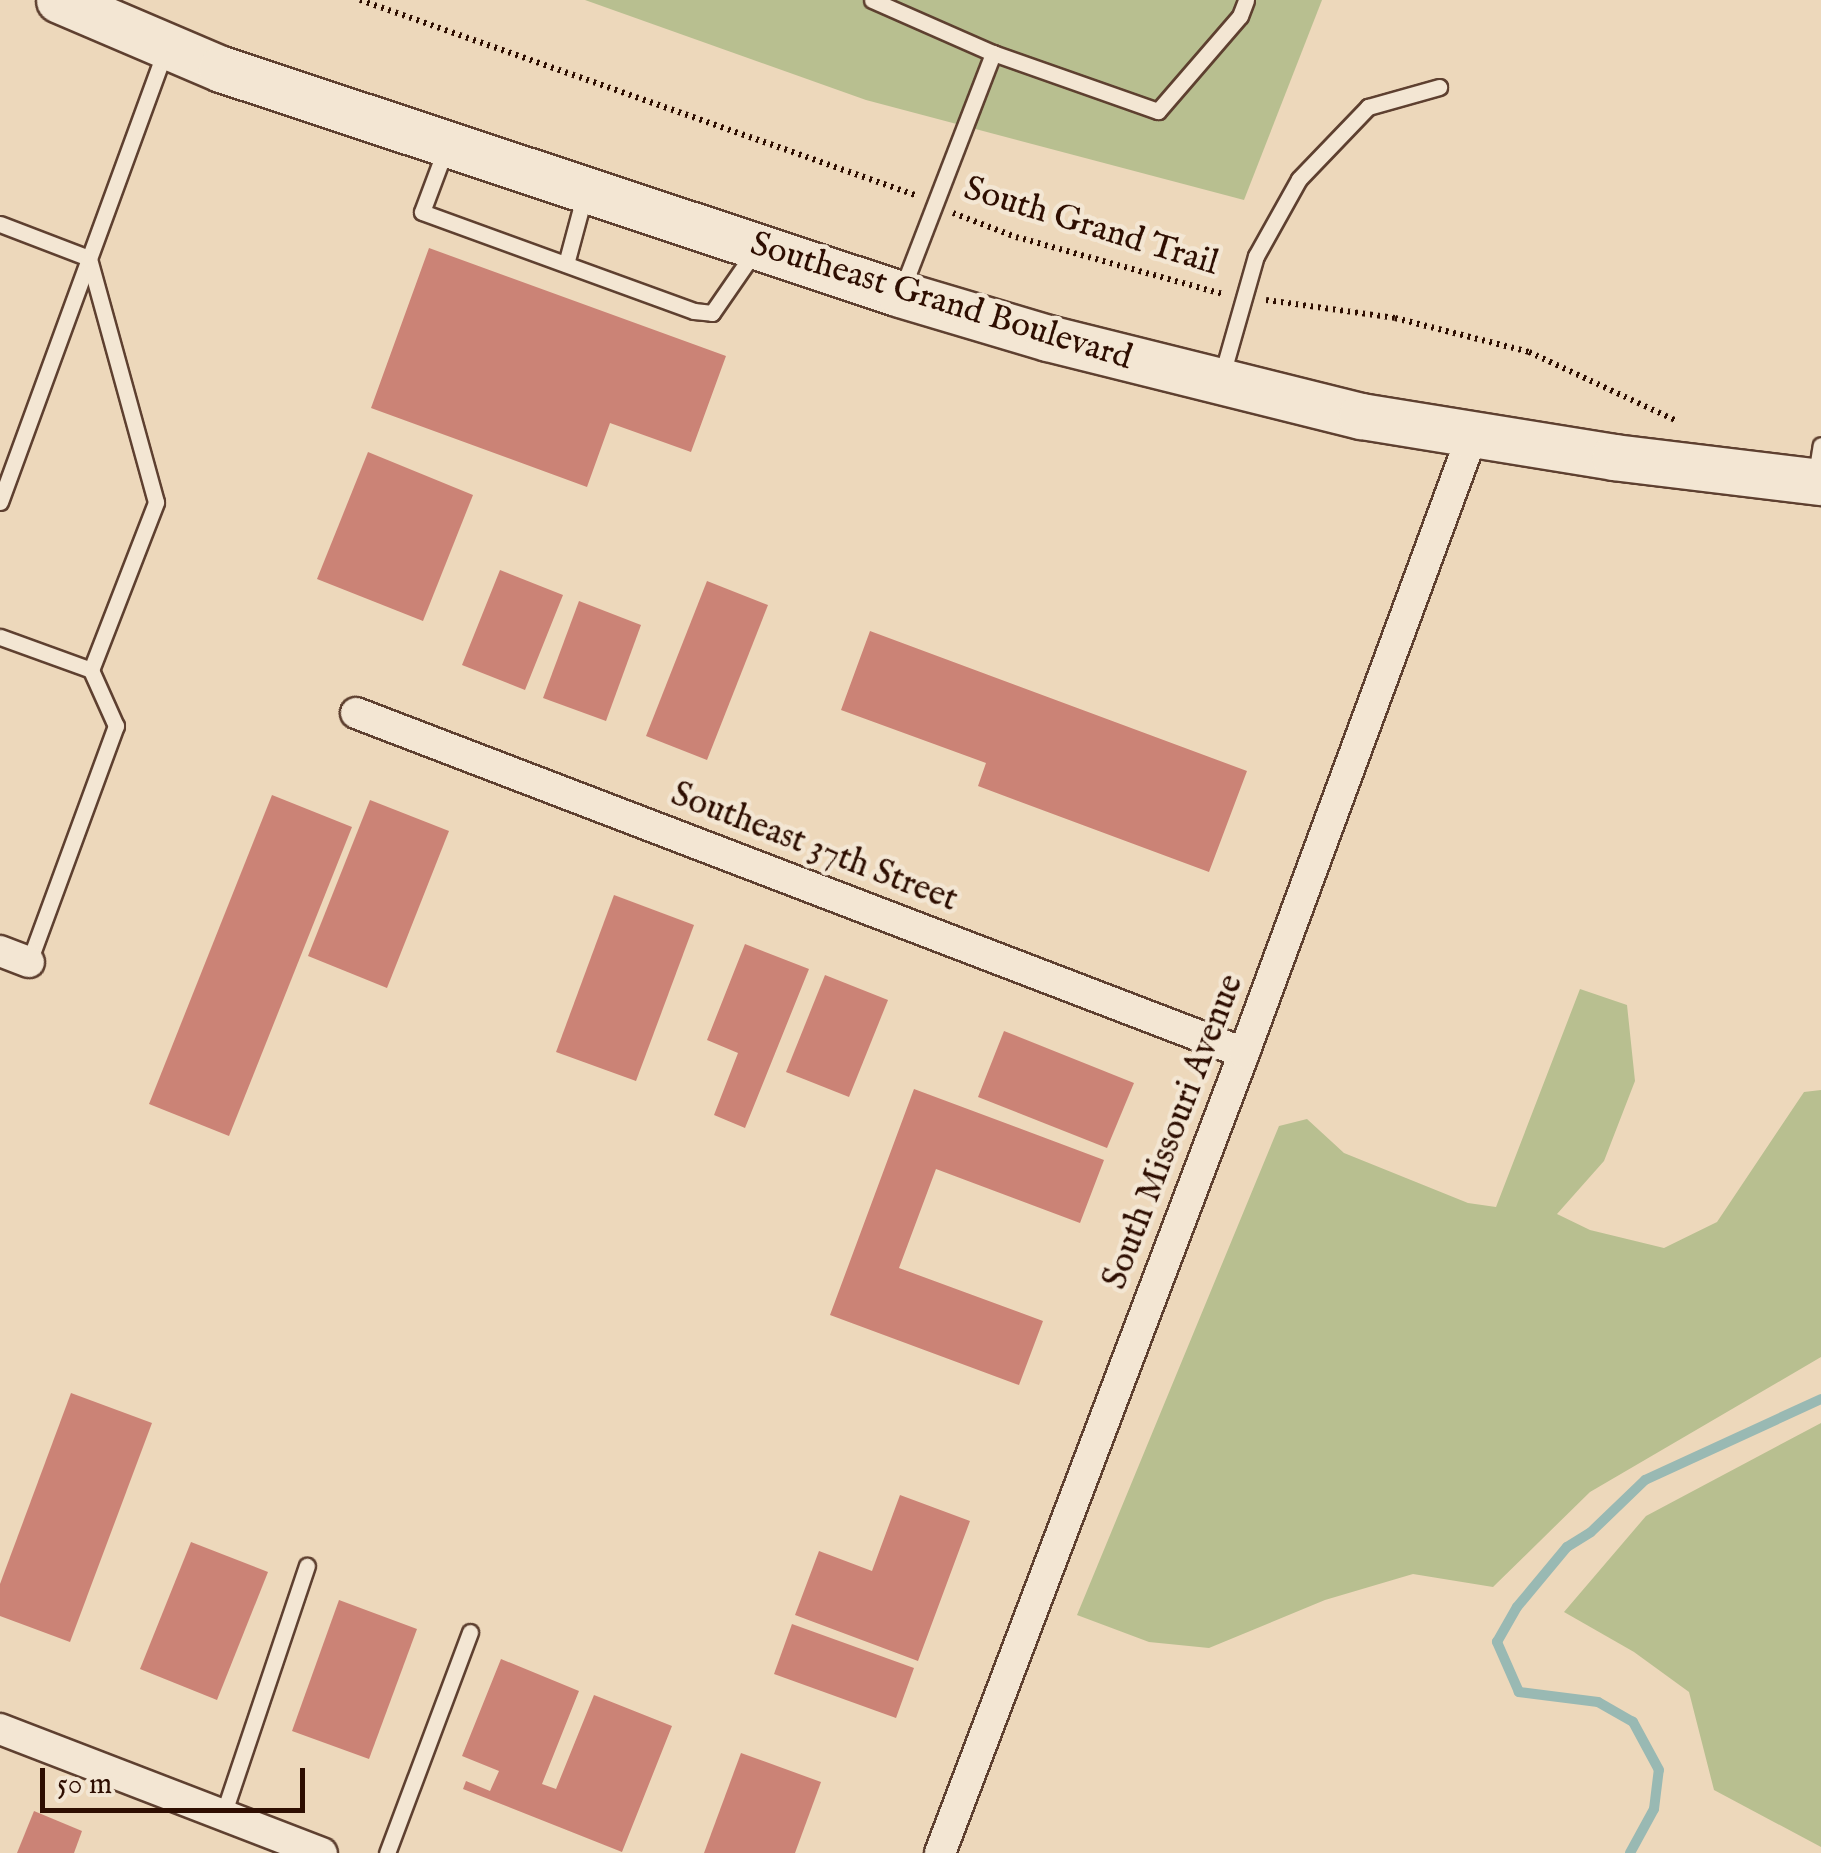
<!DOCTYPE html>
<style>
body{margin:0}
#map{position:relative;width:1821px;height:1853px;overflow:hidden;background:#edd8bb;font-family:"IM FELL English",serif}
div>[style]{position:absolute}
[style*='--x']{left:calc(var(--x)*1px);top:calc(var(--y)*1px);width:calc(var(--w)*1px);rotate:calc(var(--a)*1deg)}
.green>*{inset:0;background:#b8bf90}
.stream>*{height:10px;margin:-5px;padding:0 5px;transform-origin:5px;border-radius:5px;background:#99b9b3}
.building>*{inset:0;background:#cb8376}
.path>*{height:6px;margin-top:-3px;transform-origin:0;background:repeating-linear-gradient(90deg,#2e0e01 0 2.5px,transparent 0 7.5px)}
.roads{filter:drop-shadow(2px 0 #5e4030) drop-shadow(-2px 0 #5e4030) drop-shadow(0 2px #5e4030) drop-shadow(0 -2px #5e4030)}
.lane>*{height:15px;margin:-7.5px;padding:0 7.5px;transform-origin:7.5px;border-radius:7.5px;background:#f3e6d3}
.street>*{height:30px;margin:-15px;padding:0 15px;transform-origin:15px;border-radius:15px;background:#f3e6d3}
.secondary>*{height:45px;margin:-22.5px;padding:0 22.5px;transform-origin:22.5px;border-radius:22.5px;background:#f3e6d3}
span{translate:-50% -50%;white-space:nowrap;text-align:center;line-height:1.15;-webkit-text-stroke:9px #f3e6d3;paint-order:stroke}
.street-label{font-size:35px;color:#2e0e01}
.scale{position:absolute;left:40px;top:1768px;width:265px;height:45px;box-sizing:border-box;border:5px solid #2e0e01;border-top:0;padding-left:12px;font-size:30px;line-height:35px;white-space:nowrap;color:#2e0e01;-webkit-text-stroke:8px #f3e6d3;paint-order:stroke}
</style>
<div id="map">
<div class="green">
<div style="clip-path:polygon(585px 0,1322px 0,1244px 200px,866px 100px)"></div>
<div style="clip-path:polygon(1580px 989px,1627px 1005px,1635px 1081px,1604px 1161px,1557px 1214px,1590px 1230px,1664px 1248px,1717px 1222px,1804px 1092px,1821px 1090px,1821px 1357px,1590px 1492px,1493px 1587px,1413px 1574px,1325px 1600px,1209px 1648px,1149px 1642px,1077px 1615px,1279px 1126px,1307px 1119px,1344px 1153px,1468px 1203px,1496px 1207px)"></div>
<div style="clip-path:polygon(1821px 1423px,1821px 1847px,1714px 1790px,1689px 1692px,1634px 1652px,1564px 1612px,1646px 1516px)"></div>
</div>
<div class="stream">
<div style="--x:1630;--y:1853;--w:50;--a:-61.4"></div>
<div style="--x:1654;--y:1809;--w:39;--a:-83"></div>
<div style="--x:1659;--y:1770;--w:55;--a:-118.4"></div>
<div style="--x:1633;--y:1722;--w:40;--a:-150.3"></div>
<div style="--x:1598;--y:1702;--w:80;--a:-172.8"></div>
<div style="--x:1519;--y:1692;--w:55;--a:-113.7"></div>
<div style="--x:1497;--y:1642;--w:40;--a:-60.3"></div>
<div style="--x:1517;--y:1607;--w:78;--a:-50.2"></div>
<div style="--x:1567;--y:1547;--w:28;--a:-32"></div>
<div style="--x:1591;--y:1532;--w:75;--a:-43.9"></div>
<div style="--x:1645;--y:1480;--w:194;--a:-24.7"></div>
</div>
<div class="building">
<div style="clip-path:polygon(429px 248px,726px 356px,691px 452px,610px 423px,587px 487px,371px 408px)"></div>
<div style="clip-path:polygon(368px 452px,473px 495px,423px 621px,317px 579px)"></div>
<div style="clip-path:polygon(500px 570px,563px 595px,525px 690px,462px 665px)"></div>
<div style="clip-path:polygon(707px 581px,768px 605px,707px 760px,646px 736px)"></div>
<div style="clip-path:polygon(579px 601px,641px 625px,606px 721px,543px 698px)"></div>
<div style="clip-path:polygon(870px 631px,1247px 771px,1209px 872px,978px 786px,986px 763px,841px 710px)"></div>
<div style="clip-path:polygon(272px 795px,352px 827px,229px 1136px,149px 1104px)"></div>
<div style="clip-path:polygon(370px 800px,449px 831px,387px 988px,308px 956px)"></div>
<div style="clip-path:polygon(614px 895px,694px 925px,636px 1081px,556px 1052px)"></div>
<div style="clip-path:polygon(745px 944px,809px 969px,745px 1128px,714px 1115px,738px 1053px,707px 1040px)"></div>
<div style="clip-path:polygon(825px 975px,888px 1000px,849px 1097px,786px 1072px)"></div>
<div style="clip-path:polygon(1004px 1031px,1134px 1083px,1107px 1148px,978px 1097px)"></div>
<div style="clip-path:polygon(914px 1089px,1104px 1160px,1080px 1223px,936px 1169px,899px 1268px,1043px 1321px,1019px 1385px,830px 1315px)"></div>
<div style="clip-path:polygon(71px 1393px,152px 1423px,70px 1642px,0 1616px,0 1584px)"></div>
<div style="clip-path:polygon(900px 1495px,970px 1521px,918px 1661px,795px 1615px,819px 1551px,872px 1571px)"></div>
<div style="clip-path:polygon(191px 1542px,268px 1572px,217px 1700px,140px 1669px)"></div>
<div style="clip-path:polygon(339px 1600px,417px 1629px,369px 1759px,292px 1731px)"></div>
<div style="clip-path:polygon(792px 1624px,914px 1668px,896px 1718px,774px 1674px)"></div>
<div style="clip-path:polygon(501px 1659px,579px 1691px,542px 1784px,556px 1789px,594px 1695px,672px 1726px,622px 1852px,463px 1789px,466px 1781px,490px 1791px,499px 1771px,462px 1756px)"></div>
<div style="clip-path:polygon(741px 1753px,821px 1782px,795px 1853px,704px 1853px)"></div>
<div style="clip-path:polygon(34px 1811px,82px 1831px,74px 1853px,17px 1853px)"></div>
</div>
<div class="path">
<div style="--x:360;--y:0;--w:588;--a:19.36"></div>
<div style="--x:953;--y:213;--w:67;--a:20.9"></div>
<div style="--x:1016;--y:237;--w:215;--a:15.4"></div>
<div style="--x:1266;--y:300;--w:130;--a:7.9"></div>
<div style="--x:1395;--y:318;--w:138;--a:14.2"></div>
<div style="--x:1529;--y:352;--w:163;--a:25"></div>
</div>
<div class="roads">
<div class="lane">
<div style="--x:872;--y:0;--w:132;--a:23.7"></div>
<div style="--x:993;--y:53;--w:175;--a:19.4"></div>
<div style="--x:1158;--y:111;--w:125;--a:-49.2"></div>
<div style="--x:1240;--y:16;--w:17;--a:-69"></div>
<div style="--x:446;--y:148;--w:68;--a:110.6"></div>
<div style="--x:422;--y:212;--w:289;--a:20"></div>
<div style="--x:694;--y:311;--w:18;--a:6"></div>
<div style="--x:712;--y:313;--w:75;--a:-55.3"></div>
<div style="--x:0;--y:224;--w:95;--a:20.9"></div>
<div style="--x:566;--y:264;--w:73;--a:-75"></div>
<div style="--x:901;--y:292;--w:256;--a:-68.9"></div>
<div style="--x:1222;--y:375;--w:124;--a:-74.1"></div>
<div style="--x:1256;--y:256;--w:88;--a:-60.8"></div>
<div style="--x:1299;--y:179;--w:100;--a:-46.2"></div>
<div style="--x:1368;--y:107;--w:74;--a:-15.7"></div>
<div style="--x:1816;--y:475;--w:30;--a:-81"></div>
<div style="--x:0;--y:502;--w:481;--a:-69.9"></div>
<div style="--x:0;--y:637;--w:97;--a:19.9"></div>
<div style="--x:91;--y:670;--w:180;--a:-68.8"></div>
<div style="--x:156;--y:502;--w:253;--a:-105.4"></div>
<div style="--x:29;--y:962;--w:252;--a:-69.8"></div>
<div style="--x:116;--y:726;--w:61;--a:-114.1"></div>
<div style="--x:223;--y:1815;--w:263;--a:-71.4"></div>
<div style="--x:387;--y:1853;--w:236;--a:-69.4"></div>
</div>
<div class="street">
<div style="--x:356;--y:713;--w:951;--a:20.95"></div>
<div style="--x:0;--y:951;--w:31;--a:21"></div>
<div style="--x:0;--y:1729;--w:345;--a:21.1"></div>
<div style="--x:940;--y:1853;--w:856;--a:-69.19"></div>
<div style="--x:1244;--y:1053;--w:658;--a:-69.72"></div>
</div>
<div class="secondary">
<div style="--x:59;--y:0;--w:176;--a:23.1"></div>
<div style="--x:221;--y:69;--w:715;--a:18.33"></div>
<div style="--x:900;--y:294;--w:154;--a:16.6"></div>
<div style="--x:1048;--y:338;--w:323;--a:14"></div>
<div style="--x:1361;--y:416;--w:256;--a:9.2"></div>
<div style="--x:1614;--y:457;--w:209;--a:6.9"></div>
</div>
</div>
<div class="street-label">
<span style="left:1091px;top:227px;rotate:17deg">South Grand Trail</span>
<span style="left:941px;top:302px;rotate:17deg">Southeast Grand Boulevard</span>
<span style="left:814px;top:848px;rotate:21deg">Southeast 37th Street</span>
<span style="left:1174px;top:1132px;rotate:-69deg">South Missouri Avenue</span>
</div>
<div class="scale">50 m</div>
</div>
